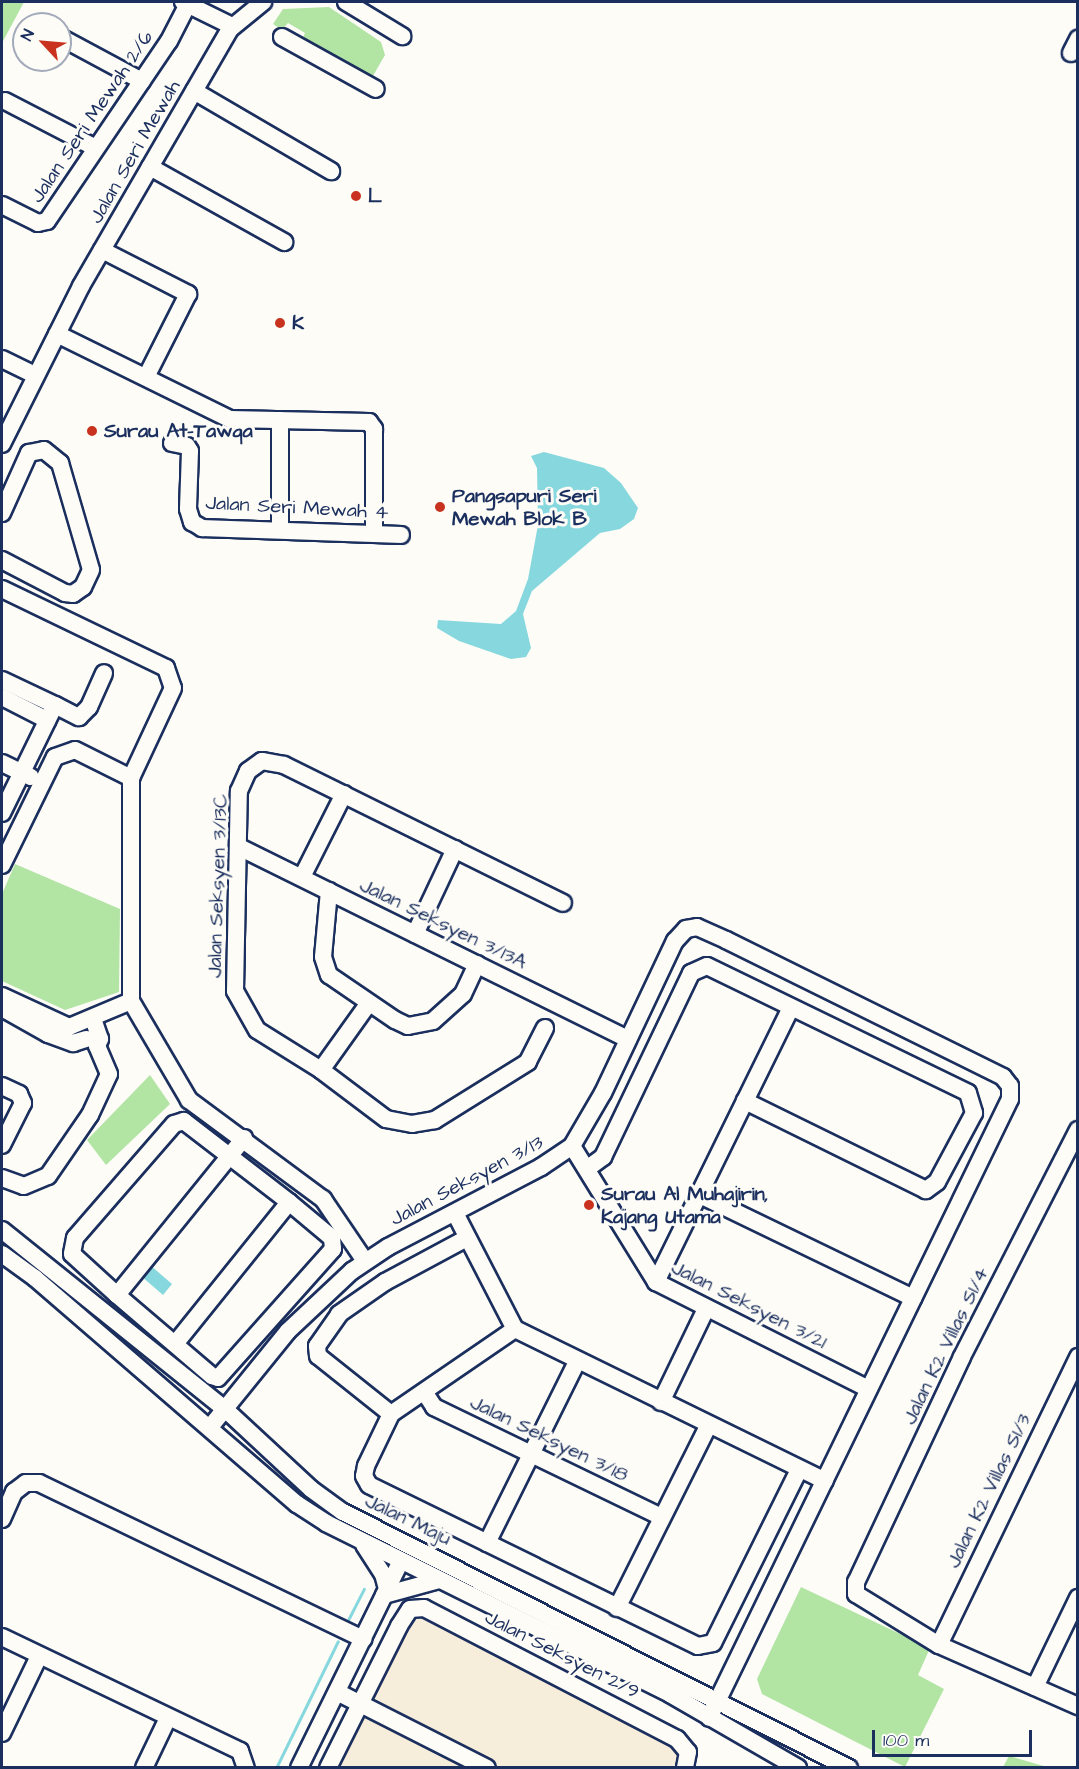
<!DOCTYPE html>
<style>
body{margin:0}
#map{position:relative;width:1079px;height:1769px;overflow:hidden;background:#fdfcf7;font-family:"Architects Daughter",sans-serif}
div>[style]{position:absolute}
[style*='--x']{left:calc(var(--x)*1px);top:calc(var(--y)*1px);width:calc(var(--w)*1px);rotate:calc(var(--a)*1deg)}
.built>*{inset:0;background:#f7eddb}
.green>*{inset:0;background:#b2e4a4}
.water>*{inset:0;background:#87d8de}
.stream>*{height:3px;margin:-1.5px;padding:0 1.5px;transform-origin:1.5px;border-radius:1.5px;background:#87d8de}
.roads{filter:drop-shadow(2px 0 #1b2f5e) drop-shadow(-2px 0 #1b2f5e) drop-shadow(0 2px #1b2f5e) drop-shadow(0 -2px #1b2f5e)}
.minor>*{height:16px;margin:-8px;padding:0 8px;transform-origin:8px;border-radius:8px;background:#fdfcf7}
.dots>*{width:16px;height:16px;translate:-50% -50%;box-sizing:border-box;border:3px solid #fdfcf7;border-radius:50%}
span{translate:-50% -50%;white-space:nowrap;text-align:center;line-height:1.15;-webkit-text-stroke:6px #fdfcf7;paint-order:stroke}
.street-label{font-size:20px;color:#1b2f5e}
.poi-label{font-size:20px;color:#1b2f5e;font-weight:700}
.left{translate:0 -50%;text-align:left}
.frame{position:absolute;inset:0;border:3px solid #1b2f5e;pointer-events:none}
.north{position:absolute;left:12px;top:12px;width:60px;height:60px;box-sizing:border-box;background:#fdfcf7;border:2px solid #a3aaba;border-radius:50%;rotate:296deg;font-size:16px;font-weight:700;line-height:24px;text-align:center;color:#1b2f5e}
.north::after{content:'';display:block;margin:auto;width:21px;height:27px;background:#c8321e;clip-path:polygon(50% 0,100% 100%,50% 72%,0 100%)}
.scale{position:absolute;left:872px;top:1730px;width:160px;height:27px;box-sizing:border-box;border:3px solid #1b2f5e;border-top:0;padding-left:8px;font-size:18px;line-height:21px;white-space:nowrap;color:#1b2f5e;-webkit-text-stroke:4px #fdfcf7;paint-order:stroke}
</style>
<div id="map">
<div class="built">
<div style="clip-path:polygon(423px 1612px,682px 1748px,680px 1768px,337px 1768px,414px 1614px)"></div>
</div>
<div class="green">
<div style="clip-path:polygon(2px 2px,24px 2px,2px 43px)"></div>
<div style="clip-path:polygon(329px 7px,381px 42px,385px 55px,370px 81px,303px 38px,305px 33px,288px 23px,282px 30px,273px 24px,283px 9px)"></div>
<div style="clip-path:polygon(15px 864px,120px 909px,119px 992px,65px 1010px,2px 981px,2px 894px)"></div>
<div style="clip-path:polygon(150px 1075px,170px 1104px,106px 1165px,87px 1140px)"></div>
<div style="clip-path:polygon(801px 1587px,930px 1648px,918px 1675px,944px 1689px,905px 1767px,762px 1694px,757px 1679px)"></div>
<div style="clip-path:polygon(1009px 1756px,1047px 1767px,1003px 1767px)"></div>
</div>
<div class="water">
<div style="clip-path:polygon(544px 452px,604px 468px,621px 483px,638px 508px,634px 519px,620px 529px,600px 533px,532px 591px,523px 614px,531px 648px,526px 657px,511px 659px,459px 641px,437px 628px,438px 620px,501px 624px,516px 611px,528px 579px,538px 525px,537px 468px,531px 456px)"></div>
<div style="clip-path:polygon(150px 1265px,172px 1284px,163px 1295px,141px 1276px)"></div>
</div>
<div class="stream">
<div style="--x:348;--y:1620;--w:35;--a:-63"></div>
<div style="--x:276;--y:1768;--w:141;--a:-64"></div>
</div>
<div class="roads">
<div class="minor">
<div style="--x:183;--y:2;--w:55;--a:26.1"></div>
<div style="--x:346;--y:2;--w:66;--a:31.3"></div>
<div style="--x:60;--y:37;--w:93;--a:28.2"></div>
<div style="--x:282;--y:37;--w:107;--a:29"></div>
<div style="--x:1071;--y:53;--w:16;--a:-63"></div>
<div style="--x:194;--y:91;--w:159;--a:30.3"></div>
<div style="--x:5;--y:101;--w:102;--a:27.3"></div>
<div style="--x:150;--y:167;--w:154;--a:29.2"></div>
<div style="--x:2;--y:205;--w:40;--a:26.6"></div>
<div style="--x:38;--y:223;--w:9;--a:-13"></div>
<div style="--x:47;--y:221;--w:217;--a:-55.9"></div>
<div style="--x:169;--y:41;--w:42;--a:-62.8"></div>
<div style="--x:102;--y:250;--w:97;--a:27.1"></div>
<div style="--x:188;--y:294;--w:93;--a:116.8"></div>
<div style="--x:57;--y:334;--w:193;--a:26.2"></div>
<div style="--x:230;--y:419;--w:139;--a:1.2"></div>
<div style="--x:369;--y:422;--w:9;--a:54"></div>
<div style="--x:374;--y:429;--w:103;--a:90"></div>
<div style="--x:2;--y:359;--w:37;--a:26"></div>
<div style="--x:172;--y:443;--w:15;--a:11"></div>
<div style="--x:187;--y:446;--w:6;--a:59"></div>
<div style="--x:190;--y:451;--w:58;--a:92"></div>
<div style="--x:188;--y:509;--w:14;--a:73"></div>
<div style="--x:192;--y:522;--w:12;--a:31"></div>
<div style="--x:202;--y:528;--w:199;--a:2"></div>
<div style="--x:2;--y:444;--w:177;--a:-63.4"></div>
<div style="--x:81;--y:286;--w:297;--a:-59.9"></div>
<div style="--x:230;--y:29;--w:43;--a:-39.3"></div>
<div style="--x:2;--y:513;--w:66;--a:-65.8"></div>
<div style="--x:29;--y:453;--w:15;--a:-11"></div>
<div style="--x:44;--y:450;--w:21;--a:39"></div>
<div style="--x:60;--y:463;--w:111;--a:73.8"></div>
<div style="--x:91;--y:570;--w:19;--a:115"></div>
<div style="--x:83;--y:587;--w:12;--a:145"></div>
<div style="--x:73;--y:594;--w:8;--a:-173"></div>
<div style="--x:65;--y:593;--w:71;--a:-152.4"></div>
<div style="--x:280;--y:529;--w:109;--a:-90"></div>
<div style="--x:2;--y:589;--w:182;--a:25.7"></div>
<div style="--x:166;--y:668;--w:21;--a:71"></div>
<div style="--x:173;--y:688;--w:99;--a:115"></div>
<div style="--x:131;--y:778;--w:223;--a:90"></div>
<div style="--x:131;--y:1001;--w:115;--a:59.6"></div>
<div style="--x:189;--y:1100;--w:167;--a:36.5"></div>
<div style="--x:323;--y:1199;--w:75;--a:55.9"></div>
<div style="--x:2;--y:680;--w:59;--a:25.3"></div>
<div style="--x:2;--y:697;--w:51;--a:27.1"></div>
<div style="--x:2;--y:763;--w:32;--a:26"></div>
<div style="--x:2;--y:813;--w:120;--a:-63.9"></div>
<div style="--x:55;--y:705;--w:27;--a:27"></div>
<div style="--x:79;--y:717;--w:14;--a:-45"></div>
<div style="--x:89;--y:707;--w:37;--a:-66"></div>
<div style="--x:239;--y:847;--w:434;--a:26.3"></div>
<div style="--x:2;--y:865;--w:120;--a:-63.9"></div>
<div style="--x:55;--y:757;--w:21;--a:-19"></div>
<div style="--x:75;--y:750;--w:63;--a:26.6"></div>
<div style="--x:302;--y:877;--w:93;--a:-63.2"></div>
<div style="--x:329;--y:891;--w:66;--a:95.2"></div>
<div style="--x:323;--y:957;--w:19;--a:72"></div>
<div style="--x:329;--y:975;--w:80;--a:34.3"></div>
<div style="--x:395;--y:1020;--w:14;--a:25"></div>
<div style="--x:408;--y:1026;--w:25;--a:-11"></div>
<div style="--x:433;--y:1021;--w:40;--a:-42"></div>
<div style="--x:463;--y:994;--w:33;--a:-65"></div>
<div style="--x:415;--y:934;--w:94;--a:-64.8"></div>
<div style="--x:2;--y:996;--w:74;--a:24.8"></div>
<div style="--x:69;--y:1027;--w:67;--a:-22.8"></div>
<div style="--x:2;--y:1008;--w:53;--a:29.5"></div>
<div style="--x:48;--y:1034;--w:27;--a:20"></div>
<div style="--x:73;--y:1043;--w:14;--a:-17"></div>
<div style="--x:545;--y:1028;--w:38;--a:117"></div>
<div style="--x:528;--y:1062;--w:110;--a:148.1"></div>
<div style="--x:435;--y:1120;--w:23;--a:170"></div>
<div style="--x:412;--y:1124;--w:26;--a:-169"></div>
<div style="--x:386;--y:1119;--w:81;--a:-143"></div>
<div style="--x:321;--y:1070;--w:75;--a:-148"></div>
<div style="--x:257;--y:1030;--w:45;--a:-119.4"></div>
<div style="--x:235;--y:991;--w:200;--a:-88.9"></div>
<div style="--x:239;--y:791;--w:22;--a:-66"></div>
<div style="--x:248;--y:771;--w:17;--a:-36"></div>
<div style="--x:262;--y:761;--w:22;--a:10"></div>
<div style="--x:284;--y:765;--w:311;--a:26.3"></div>
<div style="--x:321;--y:1070;--w:81;--a:-54.5"></div>
<div style="--x:2;--y:1086;--w:19;--a:25"></div>
<div style="--x:19;--y:1094;--w:10;--a:66"></div>
<div style="--x:23;--y:1103;--w:47;--a:116.6"></div>
<div style="--x:1078;--y:1130;--w:255;--a:117.1"></div>
<div style="--x:962;--y:1357;--w:249;--a:115.2"></div>
<div style="--x:856;--y:1582;--w:12;--a:90"></div>
<div style="--x:856;--y:1594;--w:97;--a:31.6"></div>
<div style="--x:939;--y:1645;--w:152;--a:23.7"></div>
<div style="--x:572;--y:1146;--w:160;--a:58.3"></div>
<div style="--x:656;--y:1282;--w:238;--a:26.7"></div>
<div style="--x:588;--y:1168;--w:19;--a:-36"></div>
<div style="--x:603;--y:1157;--w:204;--a:-64.4"></div>
<div style="--x:691;--y:973;--w:17;--a:-24"></div>
<div style="--x:707;--y:966;--w:290;--a:25.9"></div>
<div style="--x:968;--y:1093;--w:21;--a:73"></div>
<div style="--x:974;--y:1113;--w:78;--a:118.2"></div>
<div style="--x:937;--y:1182;--w:14;--a:144"></div>
<div style="--x:926;--y:1190;--w:202;--a:-153.8"></div>
<div style="--x:2;--y:1178;--w:23;--a:20"></div>
<div style="--x:24;--y:1186;--w:26;--a:-23"></div>
<div style="--x:48;--y:1176;--w:74;--a:-55.5"></div>
<div style="--x:90;--y:1115;--w:45;--a:-65.1"></div>
<div style="--x:109;--y:1074;--w:30;--a:-113"></div>
<div style="--x:97;--y:1046;--w:8;--a:-67"></div>
<div style="--x:100;--y:1039;--w:21;--a:-109"></div>
<div style="--x:698;--y:1194;--w:239;--a:25.8"></div>
<div style="--x:455;--y:1213;--w:131;--a:62.7"></div>
<div style="--x:515;--y:1329;--w:345;--a:26.1"></div>
<div style="--x:2;--y:1230;--w:287;--a:38.8"></div>
<div style="--x:226;--y:1410;--w:116;--a:42.9"></div>
<div style="--x:311;--y:1489;--w:39;--a:36"></div>
<div style="--x:343;--y:1512;--w:567;--a:26.84"></div>
<div style="--x:2;--y:1254;--w:41;--a:36"></div>
<div style="--x:35;--y:1278;--w:346;--a:40.8"></div>
<div style="--x:297;--y:1504;--w:35;--a:33"></div>
<div style="--x:326;--y:1523;--w:384;--a:26.4"></div>
<div style="--x:670;--y:1694;--w:148;--a:30"></div>
<div style="--x:656;--y:1282;--w:305;--a:-63.8"></div>
<div style="--x:117;--y:1295;--w:202;--a:-51"></div>
<div style="--x:515;--y:1329;--w:150;--a:145.6"></div>
<div style="--x:391;--y:1414;--w:58;--a:115.7"></div>
<div style="--x:366;--y:1466;--w:10;--a:101"></div>
<div style="--x:364;--y:1476;--w:10;--a:61"></div>
<div style="--x:369;--y:1485;--w:366;--a:26.1"></div>
<div style="--x:698;--y:1646;--w:15;--a:-11"></div>
<div style="--x:713;--y:1643;--w:193;--a:-63.6"></div>
<div style="--x:175;--y:1344;--w:182;--a:-51.2"></div>
<div style="--x:289;--y:1202;--w:133;--a:-142.4"></div>
<div style="--x:184;--y:1121;--w:10;--a:163"></div>
<div style="--x:174;--y:1124;--w:151;--a:131"></div>
<div style="--x:75;--y:1238;--w:16;--a:101"></div>
<div style="--x:72;--y:1254;--w:61;--a:42.3"></div>
<div style="--x:117;--y:1295;--w:125;--a:40.5"></div>
<div style="--x:212;--y:1376;--w:6;--a:18"></div>
<div style="--x:218;--y:1378;--w:173;--a:-48.3"></div>
<div style="--x:333;--y:1249;--w:11;--a:-95"></div>
<div style="--x:332;--y:1238;--w:56;--a:-140.1"></div>
<div style="--x:425;--y:1393;--w:17;--a:57"></div>
<div style="--x:434;--y:1407;--w:253;--a:25.8"></div>
<div style="--x:661;--y:1402;--w:103;--a:-64.2"></div>
<div style="--x:391;--y:1414;--w:93;--a:-141.5"></div>
<div style="--x:318;--y:1356;--w:10;--a:-96"></div>
<div style="--x:317;--y:1346;--w:39;--a:-55"></div>
<div style="--x:339;--y:1314;--w:56;--a:-34.8"></div>
<div style="--x:385;--y:1282;--w:93;--a:-28.2"></div>
<div style="--x:211;--y:1426;--w:122;--a:-51"></div>
<div style="--x:288;--y:1331;--w:88;--a:-43.2"></div>
<div style="--x:352;--y:1271;--w:43;--a:-33.7"></div>
<div style="--x:388;--y:1247;--w:173;--a:-27.6"></div>
<div style="--x:541;--y:1167;--w:37;--a:-34"></div>
<div style="--x:572;--y:1146;--w:61;--a:-59.7"></div>
<div style="--x:603;--y:1093;--w:168;--a:-64.7"></div>
<div style="--x:675;--y:941;--w:16;--a:-47"></div>
<div style="--x:686;--y:929;--w:11;--a:-10"></div>
<div style="--x:697;--y:927;--w:32;--a:24"></div>
<div style="--x:726;--y:940;--w:309;--a:26.3"></div>
<div style="--x:1003;--y:1077;--w:11;--a:52"></div>
<div style="--x:1010;--y:1086;--w:13;--a:90"></div>
<div style="--x:1010;--y:1099;--w:688;--a:115.93"></div>
<div style="--x:2;--y:1519;--w:30;--a:-66"></div>
<div style="--x:14;--y:1492;--w:15;--a:-37"></div>
<div style="--x:26;--y:1483;--w:13;--a:0"></div>
<div style="--x:39;--y:1483;--w:360;--a:25.7"></div>
<div style="--x:487;--y:1543;--w:204;--a:-63.6"></div>
<div style="--x:364;--y:1545;--w:35;--a:57"></div>
<div style="--x:383;--y:1574;--w:16;--a:75"></div>
<div style="--x:384;--y:1595;--w:57;--a:-15.3"></div>
<div style="--x:617;--y:1608;--w:203;--a:-63.4"></div>
<div style="--x:2;--y:1637;--w:264;--a:25.6"></div>
<div style="--x:240;--y:1751;--w:18;--a:71"></div>
<div style="--x:939;--y:1645;--w:320;--a:-64.2"></div>
<div style="--x:1035;--y:1687;--w:99;--a:-64.2"></div>
<div style="--x:337;--y:1692;--w:168;--a:26.9"></div>
<div style="--x:2;--y:1733;--w:85;--a:-64.3"></div>
<div style="--x:144;--y:1768;--w:55;--a:-64.4"></div>
<div style="--x:299;--y:1768;--w:231;--a:-63.8"></div>
<div style="--x:328;--y:1768;--w:159;--a:-63.4"></div>
<div style="--x:399;--y:1626;--w:20;--a:-57"></div>
<div style="--x:410;--y:1609;--w:14;--a:-4"></div>
<div style="--x:424;--y:1608;--w:285;--a:27.4"></div>
<div style="--x:677;--y:1739;--w:17;--a:50"></div>
<div style="--x:688;--y:1752;--w:16;--a:101"></div>
</div>
</div>
<div class="dots">
<div style="left:356px;top:196px;background:#c8321e"></div>
<div style="left:280px;top:323px;background:#c8321e"></div>
<div style="left:92px;top:431px;background:#c8321e"></div>
<div style="left:440px;top:507px;background:#c8321e"></div>
<div style="left:589px;top:1205px;background:#c8321e"></div>
</div>
<div class="street-label">
<span style="left:92px;top:117px;rotate:-56deg">Jalan Seri Mewah 2/6</span>
<span style="left:135px;top:152px;rotate:-60deg">Jalan Seri Mewah</span>
<span style="left:297px;top:508px;rotate:3deg">Jalan Seri Mewah 4</span>
<span style="left:218px;top:886px;rotate:-88deg">Jalan Seksyen 3/13C</span>
<span style="left:443px;top:924px;rotate:26deg">Jalan Seksyen 3/13A</span>
<span style="left:467px;top:1181px;rotate:-28deg">Jalan Seksyen 3/13</span>
<span style="left:749px;top:1305px;rotate:27deg">Jalan Seksyen 3/21</span>
<span style="left:946px;top:1346px;rotate:-64deg">Jalan K2 Villas S1/4</span>
<span style="left:549px;top:1439px;rotate:26deg">Jalan Seksyen 3/18</span>
<span style="left:989px;top:1491px;rotate:-64deg">Jalan K2 Villas S1/3</span>
<span style="left:408px;top:1520px;rotate:26deg">Jalan Maju</span>
<span style="left:562px;top:1655px;rotate:27deg">Jalan Seksyen 2/9</span>
</div>
<div class="poi-label">
<span class="left" style="left:368px;top:196px">L</span>
<span class="left" style="left:292px;top:323px">K</span>
<span class="left" style="left:104px;top:431px">Surau At-Tawqa</span>
<span class="left" style="left:452px;top:508px">Pangsapuri Seri<br>Mewah Blok B</span>
<span class="left" style="left:601px;top:1206px">Surau Al Muhajirin,<br>Kajang Utama</span>
</div>
<div class="frame"></div>
<div class="north">N</div>
<div class="scale">100 m</div>
</div>
